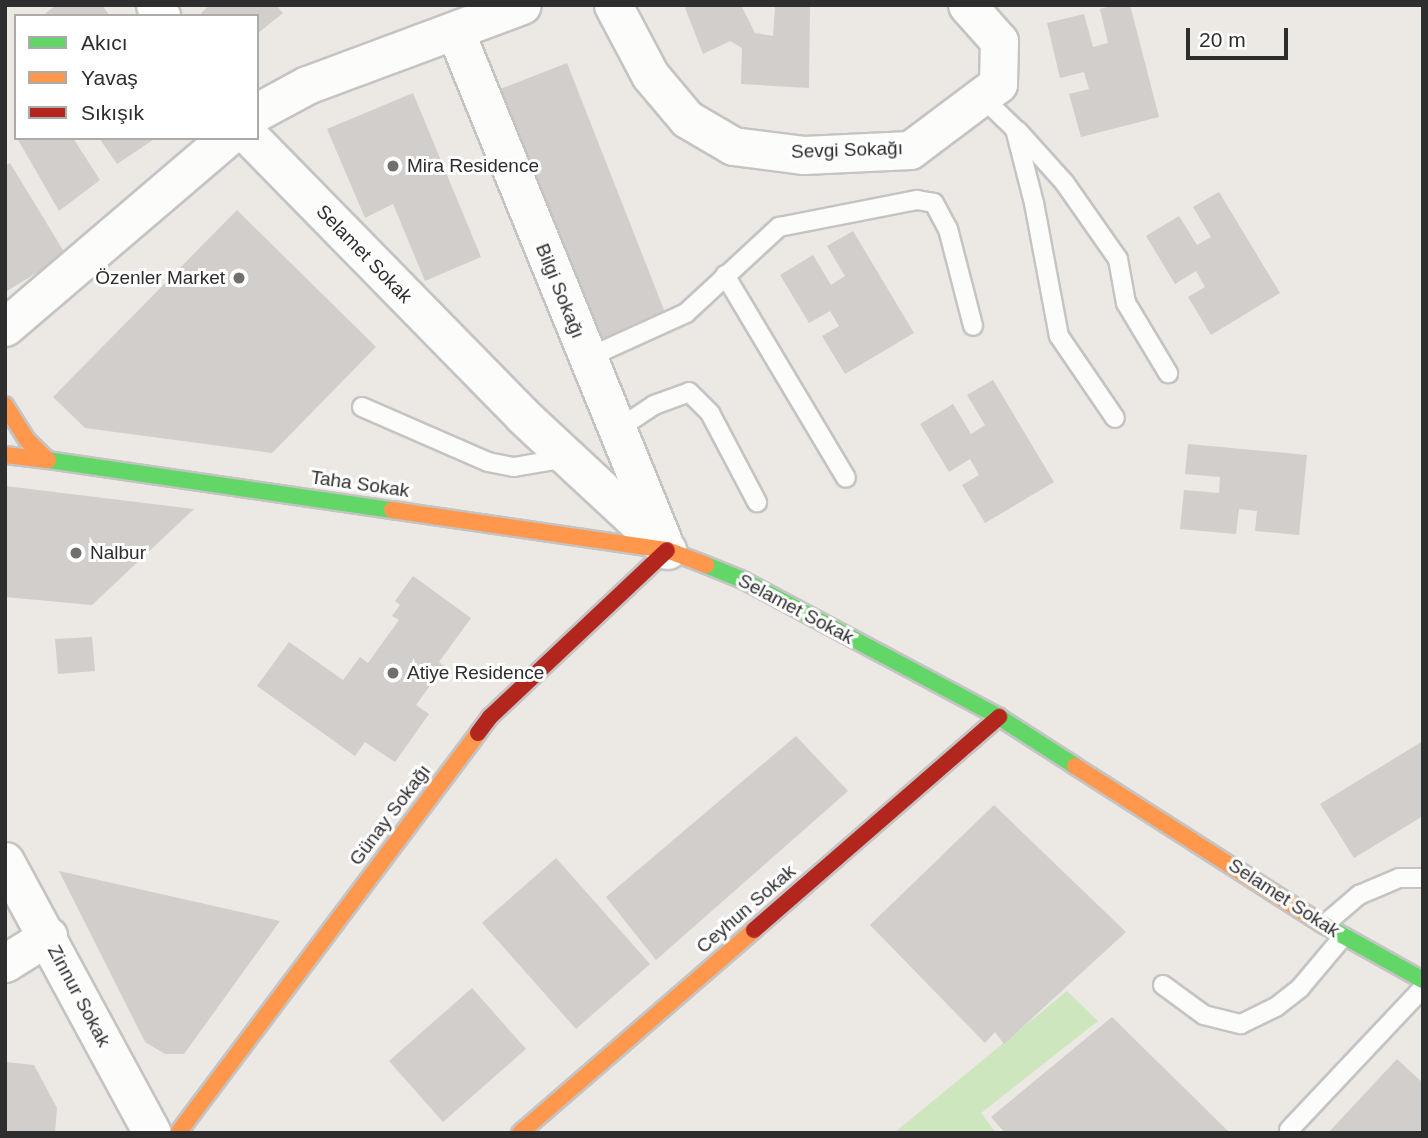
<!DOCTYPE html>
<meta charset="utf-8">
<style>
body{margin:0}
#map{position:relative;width:1428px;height:1138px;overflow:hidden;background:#ece8e4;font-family:Helvetica,sans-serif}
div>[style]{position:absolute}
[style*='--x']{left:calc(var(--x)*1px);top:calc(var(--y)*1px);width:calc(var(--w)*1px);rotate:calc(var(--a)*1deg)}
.green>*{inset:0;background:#cee6be}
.building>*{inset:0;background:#d1cecb}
.roads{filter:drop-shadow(2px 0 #c5c4c5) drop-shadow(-2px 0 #c5c4c5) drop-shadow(0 2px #c5c4c5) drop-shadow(0 -2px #c5c4c5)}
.lane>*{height:18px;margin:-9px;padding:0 9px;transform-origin:9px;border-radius:9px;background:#fcfcfb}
.street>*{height:37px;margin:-18.5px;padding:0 18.5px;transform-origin:18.5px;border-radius:18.5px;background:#fcfcfb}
.fast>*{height:16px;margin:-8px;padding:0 8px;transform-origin:8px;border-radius:8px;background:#63d668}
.slow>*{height:16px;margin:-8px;padding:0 8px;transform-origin:8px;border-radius:8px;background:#ff974d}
.jam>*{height:16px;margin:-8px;padding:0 8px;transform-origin:8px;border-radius:8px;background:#b3261e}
.dots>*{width:19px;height:19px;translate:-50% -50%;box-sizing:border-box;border:4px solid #fff;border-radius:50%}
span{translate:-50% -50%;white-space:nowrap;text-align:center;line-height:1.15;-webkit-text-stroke:6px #fff;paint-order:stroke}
.street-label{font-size:19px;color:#2e2e2e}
.poi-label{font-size:19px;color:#2e2e2e}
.left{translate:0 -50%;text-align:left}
.right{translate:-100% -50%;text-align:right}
.frame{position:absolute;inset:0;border:7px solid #2e2e2e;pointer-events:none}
.legend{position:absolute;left:14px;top:14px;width:245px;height:126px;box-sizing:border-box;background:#fff;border:2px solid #ababab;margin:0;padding:9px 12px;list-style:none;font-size:21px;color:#2e2e2e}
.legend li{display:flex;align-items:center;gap:14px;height:35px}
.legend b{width:35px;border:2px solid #ababab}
.scale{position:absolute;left:1186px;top:28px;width:102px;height:32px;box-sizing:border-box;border:4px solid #2e2e2e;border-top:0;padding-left:9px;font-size:21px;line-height:24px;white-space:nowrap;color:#2e2e2e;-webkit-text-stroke:5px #fff;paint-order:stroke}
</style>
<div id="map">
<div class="green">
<div style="clip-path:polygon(1067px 991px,1098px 1021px,981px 1113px,996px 1133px,894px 1133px)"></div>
</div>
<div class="building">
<div style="clip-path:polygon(56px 5px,102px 5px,110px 16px,42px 16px)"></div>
<div style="clip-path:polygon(210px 5px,276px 5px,283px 13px,257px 34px,257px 16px,203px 16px,201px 13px)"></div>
<div style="clip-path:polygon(684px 5px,741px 5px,755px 33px,773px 36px,775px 7px,810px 6px,809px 88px,741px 84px,742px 48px,730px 41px,703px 54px)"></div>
<div style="clip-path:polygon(1115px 5px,1130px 5px,1159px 117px,1081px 137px,1069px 94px,1089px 89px,1084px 72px,1060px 78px,1047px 23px,1084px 14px,1093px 47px,1108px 43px,1100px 9px)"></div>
<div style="clip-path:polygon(567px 63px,666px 315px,594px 343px,495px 91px)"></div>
<div style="clip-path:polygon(413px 93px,481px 257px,425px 281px,393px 204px,365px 218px,327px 129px)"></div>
<div style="clip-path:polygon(17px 138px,73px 138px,100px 180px,59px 211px)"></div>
<div style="clip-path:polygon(99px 138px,156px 138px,117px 164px)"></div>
<div style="clip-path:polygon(10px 163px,66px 255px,5px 292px,5px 166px)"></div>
<div style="clip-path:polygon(1219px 192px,1280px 293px,1211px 335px,1188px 297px,1205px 287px,1196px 271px,1175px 284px,1146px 236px,1179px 216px,1197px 245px,1211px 237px,1193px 207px)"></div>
<div style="clip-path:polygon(237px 210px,376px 347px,272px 453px,85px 428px,53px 397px)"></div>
<div style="clip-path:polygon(853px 231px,914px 333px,845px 374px,822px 336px,839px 326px,830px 311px,809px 323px,780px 275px,813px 255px,831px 285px,845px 276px,827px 246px)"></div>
<div style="clip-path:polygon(993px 380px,1054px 482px,985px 523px,962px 485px,979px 475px,970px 459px,949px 472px,920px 424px,953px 404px,971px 434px,985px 425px,967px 395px)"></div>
<div style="clip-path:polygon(1188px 444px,1307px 455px,1299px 535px,1255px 531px,1257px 511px,1239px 509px,1236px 534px,1180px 529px,1184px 490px,1219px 493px,1220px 477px,1185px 474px)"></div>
<div style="clip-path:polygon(5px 486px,194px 509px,92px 605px,5px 597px)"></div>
<div style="clip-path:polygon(413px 576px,471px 618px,439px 662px,444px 666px,416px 705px,429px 714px,395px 762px,365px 742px,355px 756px,257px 686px,289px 642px,343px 680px,360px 657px,368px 663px,399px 620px,392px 616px,400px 605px,395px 601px)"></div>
<div style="clip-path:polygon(92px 637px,95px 671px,58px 674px,55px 639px)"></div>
<div style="clip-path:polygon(796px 736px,848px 791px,656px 960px,606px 897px)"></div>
<div style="clip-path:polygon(1423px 741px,1423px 816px,1354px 858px,1320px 804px)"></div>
<div style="clip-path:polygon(994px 805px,1126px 932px,1004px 1044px,995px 1032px,985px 1043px,870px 925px)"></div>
<div style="clip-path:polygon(556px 858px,650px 964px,576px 1029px,482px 923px)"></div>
<div style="clip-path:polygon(59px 871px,280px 921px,184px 1054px,165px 1054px,145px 1042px)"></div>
<div style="clip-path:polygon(472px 988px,526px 1049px,443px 1122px,389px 1061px)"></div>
<div style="clip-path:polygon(1112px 1017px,1230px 1133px,1005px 1133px,991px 1117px)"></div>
<div style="clip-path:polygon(1397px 1059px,1423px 1083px,1423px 1133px,1328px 1133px)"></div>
<div style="clip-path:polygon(5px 1062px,34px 1065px,57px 1108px,55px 1133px,5px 1133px)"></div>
</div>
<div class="roads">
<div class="lane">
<div style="--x:982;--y:97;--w:46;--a:44.1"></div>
<div style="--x:1015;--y:129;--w:76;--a:75.6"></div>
<div style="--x:1034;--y:203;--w:135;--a:79.4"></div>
<div style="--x:1059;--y:336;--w:99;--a:55.7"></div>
<div style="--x:1018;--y:131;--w:69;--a:48"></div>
<div style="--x:1064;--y:182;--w:94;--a:55"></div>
<div style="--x:1118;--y:259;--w:45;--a:79.7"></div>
<div style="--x:1126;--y:303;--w:82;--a:59"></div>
<div style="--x:725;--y:275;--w:236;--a:59.2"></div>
<div style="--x:587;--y:358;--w:109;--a:-24.4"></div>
<div style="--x:686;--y:313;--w:127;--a:-42.8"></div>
<div style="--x:779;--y:227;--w:141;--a:-11.1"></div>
<div style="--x:917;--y:200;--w:17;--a:10"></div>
<div style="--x:934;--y:203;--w:30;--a:62"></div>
<div style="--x:948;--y:229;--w:100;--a:75.5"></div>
<div style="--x:362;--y:407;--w:137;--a:23.6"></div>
<div style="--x:488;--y:462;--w:26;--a:11"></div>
<div style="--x:514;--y:467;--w:54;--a:-9.6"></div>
<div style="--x:618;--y:429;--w:43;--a:-33.7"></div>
<div style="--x:654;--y:405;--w:37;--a:-20"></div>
<div style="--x:689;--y:392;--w:30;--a:45"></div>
<div style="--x:710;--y:413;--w:101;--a:62.2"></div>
<div style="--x:1325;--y:924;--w:45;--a:-40.5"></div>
<div style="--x:1359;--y:895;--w:43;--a:-23"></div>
<div style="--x:1399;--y:878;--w:24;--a:0"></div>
<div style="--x:1163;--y:985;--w:51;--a:36.2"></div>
<div style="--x:1204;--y:1015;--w:38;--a:14"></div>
<div style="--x:1241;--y:1024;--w:39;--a:-26"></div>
<div style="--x:1276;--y:1007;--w:31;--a:-38"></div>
<div style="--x:1300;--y:988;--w:67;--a:-49.9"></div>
<div style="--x:1289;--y:1130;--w:195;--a:-46.7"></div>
</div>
<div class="street">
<div style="--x:155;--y:5;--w:13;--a:61"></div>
<div style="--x:613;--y:5;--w:79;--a:62.1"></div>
<div style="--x:650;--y:75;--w:57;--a:49.9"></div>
<div style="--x:687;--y:119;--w:53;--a:30.4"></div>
<div style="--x:733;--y:146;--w:72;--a:7.2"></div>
<div style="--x:804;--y:155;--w:106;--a:-2.7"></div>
<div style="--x:910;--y:150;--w:110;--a:-36.9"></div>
<div style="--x:998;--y:84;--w:43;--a:-88.7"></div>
<div style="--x:999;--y:41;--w:48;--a:-131.6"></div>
<div style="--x:455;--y:31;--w:549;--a:67.83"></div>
<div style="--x:257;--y:112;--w:57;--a:-28.4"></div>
<div style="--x:307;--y:85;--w:229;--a:-20.4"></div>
<div style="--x:251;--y:138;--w:389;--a:45.6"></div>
<div style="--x:523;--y:416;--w:197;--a:42.9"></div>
<div style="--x:5;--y:327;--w:291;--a:-40.5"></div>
<div style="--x:5;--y:861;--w:309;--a:61.6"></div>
<div style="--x:5;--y:963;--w:51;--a:-32.1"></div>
</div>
<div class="fast">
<div style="--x:48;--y:460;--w:348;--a:8.3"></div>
<div style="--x:706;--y:565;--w:38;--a:22"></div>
<div style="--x:741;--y:579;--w:293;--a:28.1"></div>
<div style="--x:999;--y:717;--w:90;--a:32.8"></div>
<div style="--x:1324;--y:925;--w:113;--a:29.1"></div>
</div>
<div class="slow">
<div style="--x:5;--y:405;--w:41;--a:57.8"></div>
<div style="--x:27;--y:440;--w:29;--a:44"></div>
<div style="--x:48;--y:460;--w:43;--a:-173.4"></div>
<div style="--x:392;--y:510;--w:278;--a:8.3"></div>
<div style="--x:667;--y:550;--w:42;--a:21"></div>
<div style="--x:1075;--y:766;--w:295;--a:32.6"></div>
<div style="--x:178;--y:1133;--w:500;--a:-53.1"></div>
<div style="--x:520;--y:1133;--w:310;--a:-40.9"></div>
</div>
<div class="jam">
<div style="--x:478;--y:733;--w:20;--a:-53"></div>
<div style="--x:490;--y:717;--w:243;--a:-43.3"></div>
<div style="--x:754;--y:930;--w:325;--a:-41"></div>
</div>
</div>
<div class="dots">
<div style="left:393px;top:166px;background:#706f6e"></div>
<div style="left:239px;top:278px;background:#706f6e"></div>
<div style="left:76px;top:553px;background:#706f6e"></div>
<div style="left:393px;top:673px;background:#706f6e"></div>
</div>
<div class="street-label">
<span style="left:847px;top:150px;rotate:-2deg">Sevgi Sokağı</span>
<span style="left:364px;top:254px;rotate:46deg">Selamet Sokak</span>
<span style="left:560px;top:291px;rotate:68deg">Bilgi Sokağı</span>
<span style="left:360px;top:484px;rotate:8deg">Taha Sokak</span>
<span style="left:796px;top:609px;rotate:28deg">Selamet Sokak</span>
<span style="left:390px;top:815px;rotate:-53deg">Günay Sokağı</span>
<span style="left:1284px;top:898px;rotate:33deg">Selamet Sokak</span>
<span style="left:746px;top:909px;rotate:-41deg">Ceyhun Sokak</span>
<span style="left:79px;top:996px;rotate:62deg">Zinnur Sokak</span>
</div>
<div class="poi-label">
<span class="left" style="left:407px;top:166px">Mira Residence</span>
<span class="right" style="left:225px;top:278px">Özenler Market</span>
<span class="left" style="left:90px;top:553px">Nalbur</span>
<span class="left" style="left:407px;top:673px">Atiye Residence</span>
</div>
<div class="frame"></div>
<ul class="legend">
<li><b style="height:9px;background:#63d668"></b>Akıcı</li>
<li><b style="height:9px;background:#ff974d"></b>Yavaş</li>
<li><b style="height:9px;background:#b3261e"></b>Sıkışık</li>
</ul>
<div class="scale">20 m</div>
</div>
